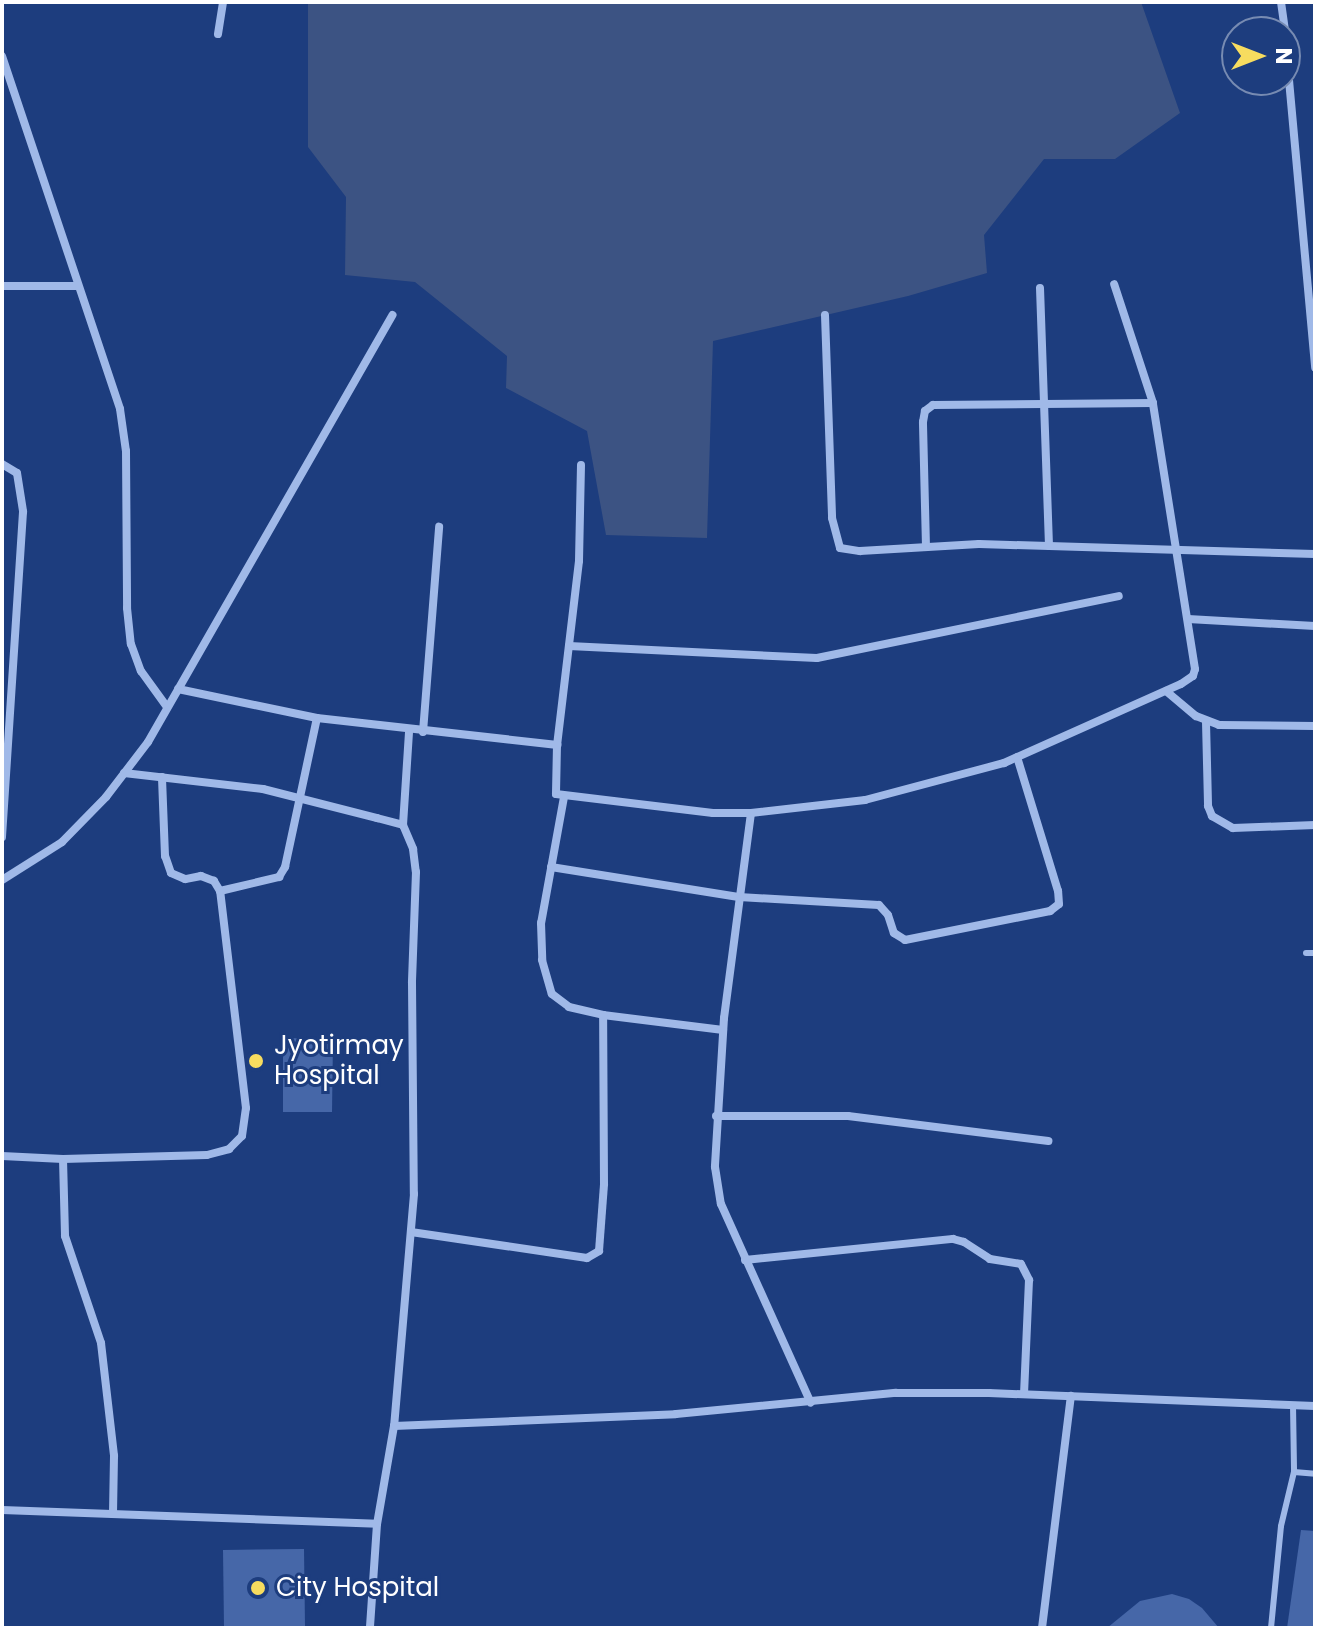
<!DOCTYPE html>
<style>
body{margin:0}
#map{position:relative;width:1317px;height:1630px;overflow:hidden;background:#1d3d7e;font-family:Poppins,sans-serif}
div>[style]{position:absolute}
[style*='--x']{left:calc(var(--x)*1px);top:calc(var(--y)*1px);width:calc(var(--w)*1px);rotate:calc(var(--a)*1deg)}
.water>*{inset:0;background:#3c5383}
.building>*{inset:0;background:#4667a8}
.service>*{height:6px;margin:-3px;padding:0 3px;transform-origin:3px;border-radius:3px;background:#a0b9e8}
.minor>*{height:8px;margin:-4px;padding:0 4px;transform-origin:4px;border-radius:4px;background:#a0b9e8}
.dots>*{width:22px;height:22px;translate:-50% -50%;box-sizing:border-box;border:4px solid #1d3d7e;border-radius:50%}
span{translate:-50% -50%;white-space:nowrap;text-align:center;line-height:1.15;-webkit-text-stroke:6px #1d3d7e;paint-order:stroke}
.poi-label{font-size:26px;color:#fff}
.left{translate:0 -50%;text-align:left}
.frame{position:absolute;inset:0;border:4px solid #fff;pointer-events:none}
.north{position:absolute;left:1221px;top:16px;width:80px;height:80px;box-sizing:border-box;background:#1d3d7e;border:2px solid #778bb2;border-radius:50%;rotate:90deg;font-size:22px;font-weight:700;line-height:32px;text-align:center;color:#fff}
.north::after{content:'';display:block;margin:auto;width:28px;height:36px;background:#f7dc5f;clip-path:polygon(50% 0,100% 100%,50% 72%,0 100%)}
</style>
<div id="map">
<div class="water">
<div style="clip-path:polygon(308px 2px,1141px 2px,1180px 113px,1115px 159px,1044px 159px,984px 235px,987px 273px,908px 296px,713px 341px,707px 538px,606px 535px,587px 431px,506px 388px,507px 356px,415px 282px,345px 275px,346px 197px,308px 147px)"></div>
</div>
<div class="building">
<div style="clip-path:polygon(283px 1038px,333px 1039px,332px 1112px,283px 1112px)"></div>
<div style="clip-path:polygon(1301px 1530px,1315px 1531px,1315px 1628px,1287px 1628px)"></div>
<div style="clip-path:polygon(304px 1549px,305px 1626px,224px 1627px,223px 1550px)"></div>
<div style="clip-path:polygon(1172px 1594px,1189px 1599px,1202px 1608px,1219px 1628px,1107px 1628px,1140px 1601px)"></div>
</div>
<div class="service">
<div style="--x:1306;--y:953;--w:9;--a:0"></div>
<div style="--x:1293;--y:1405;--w:67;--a:89.1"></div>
<div style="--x:1294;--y:1472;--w:21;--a:5"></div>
<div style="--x:1271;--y:1628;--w:102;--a:-84.4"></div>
<div style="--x:1281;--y:1526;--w:56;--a:-76.5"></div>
</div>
<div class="minor">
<div style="--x:1281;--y:2;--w:30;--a:82"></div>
<div style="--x:218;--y:34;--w:32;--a:-81"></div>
<div style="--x:1285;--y:36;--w:333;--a:84.8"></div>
<div style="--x:2;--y:56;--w:372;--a:71.5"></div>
<div style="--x:120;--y:409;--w:42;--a:81.9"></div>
<div style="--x:126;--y:451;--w:157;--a:89.6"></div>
<div style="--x:127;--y:608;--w:36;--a:84"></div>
<div style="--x:131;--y:644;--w:29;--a:70"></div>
<div style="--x:141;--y:671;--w:44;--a:54.2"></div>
<div style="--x:2;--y:286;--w:75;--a:0"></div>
<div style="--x:1040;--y:288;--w:258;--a:88"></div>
<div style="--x:825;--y:315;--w:203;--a:88"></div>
<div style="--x:832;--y:518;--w:31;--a:75"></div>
<div style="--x:840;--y:548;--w:20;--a:9"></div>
<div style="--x:860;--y:551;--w:119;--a:-3.4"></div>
<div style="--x:979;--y:544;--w:336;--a:1.7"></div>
<div style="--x:2;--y:464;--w:17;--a:31"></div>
<div style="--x:17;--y:473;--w:39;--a:81"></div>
<div style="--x:23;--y:512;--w:326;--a:93.7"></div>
<div style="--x:581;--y:465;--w:96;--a:91.2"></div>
<div style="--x:579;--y:561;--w:185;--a:96.8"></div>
<div style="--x:557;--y:745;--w:49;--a:91.2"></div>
<div style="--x:556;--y:794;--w:158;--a:6.9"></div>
<div style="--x:713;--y:813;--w:38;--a:0"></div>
<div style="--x:751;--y:813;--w:115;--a:-6.5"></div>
<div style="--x:865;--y:800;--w:144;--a:-14.9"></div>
<div style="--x:1004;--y:763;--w:194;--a:-24.1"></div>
<div style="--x:1181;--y:684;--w:14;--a:-34"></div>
<div style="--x:1193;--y:676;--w:7;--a:-74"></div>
<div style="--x:1195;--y:669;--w:269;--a:-99"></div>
<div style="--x:1153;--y:403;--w:125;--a:-108.1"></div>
<div style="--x:926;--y:547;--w:125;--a:-91.4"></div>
<div style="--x:923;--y:422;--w:11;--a:-80"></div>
<div style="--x:925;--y:411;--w:10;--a:-37"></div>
<div style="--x:933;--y:405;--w:220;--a:-0.5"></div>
<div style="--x:1188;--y:619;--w:127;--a:3.2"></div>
<div style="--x:569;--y:646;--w:248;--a:2.8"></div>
<div style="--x:817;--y:658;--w:308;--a:-11.6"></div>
<div style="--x:178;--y:689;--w:142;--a:11.8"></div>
<div style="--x:317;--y:718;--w:242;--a:6.4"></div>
<div style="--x:1166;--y:691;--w:39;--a:40"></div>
<div style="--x:1196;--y:716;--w:25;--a:21"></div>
<div style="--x:1219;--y:725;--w:96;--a:0.6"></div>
<div style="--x:1206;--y:722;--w:84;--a:88.6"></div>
<div style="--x:1208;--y:806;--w:11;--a:68"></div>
<div style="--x:1212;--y:816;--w:24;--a:30"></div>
<div style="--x:1233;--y:828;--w:82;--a:-2.1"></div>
<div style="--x:423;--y:732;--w:206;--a:-85.5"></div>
<div style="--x:124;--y:773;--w:140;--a:6.6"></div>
<div style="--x:263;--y:789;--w:118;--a:14.3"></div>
<div style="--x:377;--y:818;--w:27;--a:15"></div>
<div style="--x:403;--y:825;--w:26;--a:67"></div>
<div style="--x:413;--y:849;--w:23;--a:83"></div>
<div style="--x:416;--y:872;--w:111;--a:92.1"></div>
<div style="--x:412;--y:983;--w:211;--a:89.5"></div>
<div style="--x:414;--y:1194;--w:233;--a:94.9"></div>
<div style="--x:394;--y:1426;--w:99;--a:99.8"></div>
<div style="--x:377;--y:1524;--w:104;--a:93.9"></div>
<div style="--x:564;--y:797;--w:128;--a:100.3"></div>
<div style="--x:541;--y:923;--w:37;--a:88"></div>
<div style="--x:542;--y:960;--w:35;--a:74"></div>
<div style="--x:552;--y:994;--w:21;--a:37"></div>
<div style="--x:569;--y:1007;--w:35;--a:13"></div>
<div style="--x:603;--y:1015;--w:121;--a:7.1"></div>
<div style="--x:751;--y:813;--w:207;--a:97.5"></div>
<div style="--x:724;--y:1018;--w:149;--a:93.5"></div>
<div style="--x:715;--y:1167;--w:37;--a:81"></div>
<div style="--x:721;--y:1204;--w:218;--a:65.7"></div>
<div style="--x:403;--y:825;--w:94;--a:-86.3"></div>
<div style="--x:551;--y:867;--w:190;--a:9.1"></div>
<div style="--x:739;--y:897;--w:140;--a:3.3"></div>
<div style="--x:879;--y:905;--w:13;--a:48"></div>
<div style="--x:888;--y:915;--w:19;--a:72"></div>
<div style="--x:894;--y:933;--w:13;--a:32"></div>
<div style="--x:905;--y:940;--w:148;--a:-11.3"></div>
<div style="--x:1050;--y:911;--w:11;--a:-38"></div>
<div style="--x:1059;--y:904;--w:13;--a:-94"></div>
<div style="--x:1058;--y:891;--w:140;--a:-107"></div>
<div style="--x:2;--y:880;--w:71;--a:-32.3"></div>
<div style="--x:62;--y:842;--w:63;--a:-45.6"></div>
<div style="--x:106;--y:797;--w:69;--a:-52.6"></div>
<div style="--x:148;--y:742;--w:492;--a:-60.2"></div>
<div style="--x:220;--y:891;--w:61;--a:-13.3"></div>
<div style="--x:279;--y:877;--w:12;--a:-59"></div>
<div style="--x:285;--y:867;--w:152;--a:-77.9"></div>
<div style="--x:716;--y:1116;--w:132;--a:0"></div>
<div style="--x:848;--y:1116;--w:202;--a:7.1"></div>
<div style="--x:2;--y:1156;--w:61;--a:2.8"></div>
<div style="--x:63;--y:1159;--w:144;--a:-1.6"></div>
<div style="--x:207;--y:1155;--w:23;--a:-15"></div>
<div style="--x:229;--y:1149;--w:18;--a:-45"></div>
<div style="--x:242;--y:1136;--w:28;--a:-82"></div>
<div style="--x:246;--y:1108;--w:219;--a:-96.8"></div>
<div style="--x:220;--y:891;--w:12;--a:-121"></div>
<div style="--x:214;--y:881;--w:14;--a:-159"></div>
<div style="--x:201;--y:876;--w:16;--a:169"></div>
<div style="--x:185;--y:879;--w:15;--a:-157"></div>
<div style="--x:171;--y:873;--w:18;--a:-109"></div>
<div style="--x:165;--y:856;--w:79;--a:-92.2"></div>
<div style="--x:63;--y:1159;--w:77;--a:88.5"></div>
<div style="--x:65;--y:1236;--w:113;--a:71.4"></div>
<div style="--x:101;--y:1343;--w:114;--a:83.4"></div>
<div style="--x:114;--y:1456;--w:58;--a:91"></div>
<div style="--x:411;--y:1232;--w:178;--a:8.4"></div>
<div style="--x:587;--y:1258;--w:14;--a:-30"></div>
<div style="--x:599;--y:1251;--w:67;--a:-85.7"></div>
<div style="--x:604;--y:1184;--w:169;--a:-90.3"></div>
<div style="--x:745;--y:1260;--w:209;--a:-5.8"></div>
<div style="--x:953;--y:1239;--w:11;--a:15"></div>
<div style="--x:964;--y:1242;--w:31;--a:33"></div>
<div style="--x:990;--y:1259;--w:31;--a:9"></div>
<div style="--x:1021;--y:1264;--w:18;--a:63"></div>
<div style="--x:1029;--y:1280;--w:114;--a:92.5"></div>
<div style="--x:394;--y:1426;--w:282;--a:-2.4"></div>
<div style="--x:676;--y:1414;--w:221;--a:-5.5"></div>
<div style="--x:896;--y:1393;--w:93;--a:0"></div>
<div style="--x:989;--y:1393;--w:326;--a:2.3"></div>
<div style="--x:2;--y:1510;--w:375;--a:2.1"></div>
<div style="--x:1042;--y:1628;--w:234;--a:-82.9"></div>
</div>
<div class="dots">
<div style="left:256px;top:1061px;background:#f7dc5f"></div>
<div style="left:258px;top:1588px;background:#f7dc5f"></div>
</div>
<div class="poi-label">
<span class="left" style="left:274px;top:1061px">Jyotirmay<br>Hospital</span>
<span class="left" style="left:276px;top:1588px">City Hospital</span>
</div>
<div class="frame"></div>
<div class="north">N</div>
</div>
